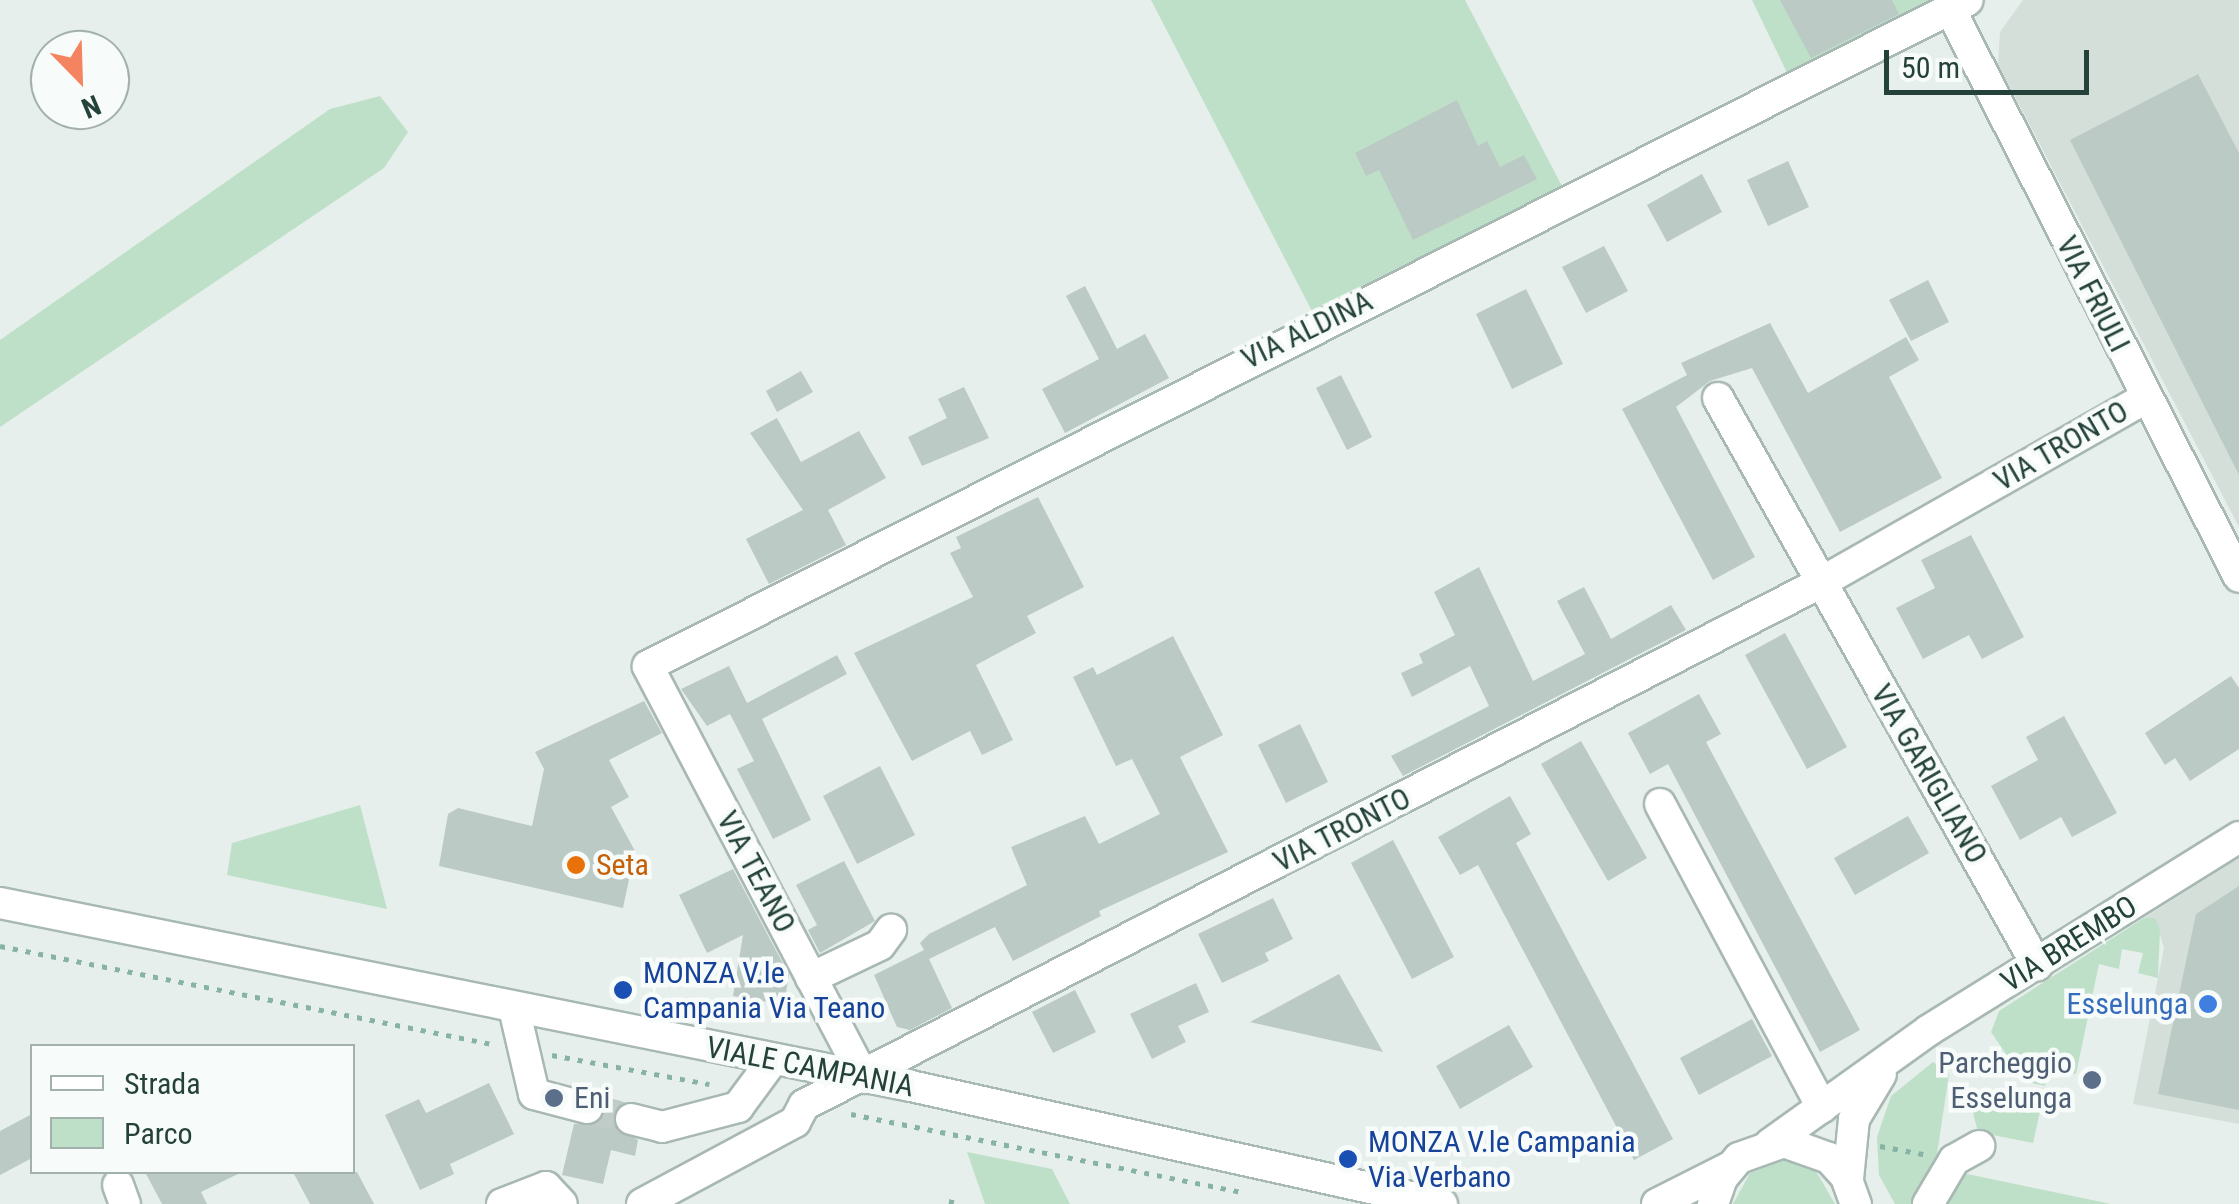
<!DOCTYPE html>
<style>
body{margin:0}
#map{position:relative;width:2239px;height:1204px;overflow:hidden;background:#e6efeb;font-family:"Roboto Condensed",sans-serif}
div>[style]{position:absolute}
[style*='--x']{left:calc(var(--x)*1px);top:calc(var(--y)*1px);width:calc(var(--w)*1px);rotate:calc(var(--a)*1deg)}
.built>*{inset:0;background:#d4dfda}
.green>*{inset:0;background:#bfe0c8}
.building>*{inset:0;background:#bbcac4}
.minor-tunnel>*{height:30px;margin-top:-15px;transform-origin:0;background:repeating-linear-gradient(90deg,#bfccc8 0 30px,transparent 0 45px)}
.path>*{height:5px;margin-top:-2.5px;transform-origin:0;background:repeating-linear-gradient(90deg,#86b3a5 0 5px,transparent 0 13px)}
.roads{filter:drop-shadow(2px 0 #a8b8b2) drop-shadow(-2px 0 #a8b8b2) drop-shadow(0 2px #a8b8b2) drop-shadow(0 -2px #a8b8b2)}
.minor>*{height:30px;margin:-15px;padding:0 15px;transform-origin:15px;border-radius:15px;background:#fff}
.dots>*{width:28px;height:28px;translate:-50% -50%;box-sizing:border-box;border:5px solid #f7fbf9;border-radius:50%}
span{translate:-50% -50%;white-space:nowrap;text-align:center;line-height:1.15;-webkit-text-stroke:9px #f7fbf9;paint-order:stroke}
.street-label{font-size:30px;color:#24423a}
.food-label{font-size:30px;color:#c56008}
.left{translate:0 -50%;text-align:left}
.transit-label{font-size:30px;color:#164399}
.shop-label{font-size:30px;color:#366cbe}
.right{translate:-100% -50%;text-align:right}
.service-label{font-size:30px;color:#4e5e75}
.legend{position:absolute;left:30px;top:1044px;width:325px;height:130px;box-sizing:border-box;background:#f7fbf9;border:2px solid #a3b1ad;margin:0;padding:12px 18px;list-style:none;font-size:30px;color:#24423a}
.legend li{display:flex;align-items:center;gap:20px;height:50px}
.legend b{width:50px;border:2px solid #a3b1ad}
.north{position:absolute;left:30px;top:30px;width:100px;height:100px;box-sizing:border-box;background:#f7fbf9;border:2px solid #a3b1ad;border-radius:50%;rotate:157deg;font-size:28px;font-weight:700;line-height:40px;text-align:center;color:#24423a}
.north::after{content:'';display:block;margin:auto;width:35px;height:45px;background:#f4845f;clip-path:polygon(50% 0,100% 100%,50% 72%,0 100%)}
.scale{position:absolute;left:1884px;top:50px;width:205px;height:45px;box-sizing:border-box;border:5px solid #24423a;border-top:0;padding-left:12px;font-size:30px;line-height:35px;white-space:nowrap;color:#24423a;-webkit-text-stroke:8px #f7fbf9;paint-order:stroke}
</style>
<div id="map">
<div class="built">
<div style="clip-path:polygon(2023px 0,2239px 0,2239px 527px,1998px 64px,2000px 32px)"></div>
<div style="clip-path:polygon(2239px 858px,2239px 1124px,2133px 1104px,2164px 948px,2155px 918px,2144px 918px)"></div>
</div>
<div class="green">
<div style="clip-path:polygon(1151px 0,1465px 0,1564px 190px,1314px 315px)"></div>
<div style="clip-path:polygon(1752px 0,1939px 0,1789px 77px)"></div>
<div style="clip-path:polygon(380px 96px,408px 132px,384px 168px,0 427px,0 340px,330px 109px)"></div>
<div style="clip-path:polygon(360px 805px,387px 909px,227px 875px,232px 843px)"></div>
<div style="clip-path:polygon(2144px 918px,2155px 918px,2160px 929px,2158px 978px,2138px 973px,2143px 953px,2122px 949px,2119px 969px,2099px 964px,2076px 1074px,2049px 1069px,2045px 1086px,2024px 1081px,1991px 1032px,1999px 1011px)"></div>
<div style="clip-path:polygon(1933px 1062px,1949px 1074px,1934px 1174px,1919px 1204px,1895px 1204px,1879px 1175px,1877px 1137px,1891px 1096px)"></div>
<div style="clip-path:polygon(1990px 1098px,2041px 1107px,2033px 1143px,1978px 1132px,1972px 1109px)"></div>
<div style="clip-path:polygon(967px 1152px,1052px 1169px,1070px 1204px,985px 1204px)"></div>
<div style="clip-path:polygon(1785px 1160px,1816px 1171px,1835px 1204px,1733px 1204px,1750px 1173px)"></div>
<div style="clip-path:polygon(1953px 1171px,2111px 1204px,1936px 1204px)"></div>
</div>
<div class="building">
<div style="clip-path:polygon(1780px 0,1892px 0,1899px 14px,1811px 58px)"></div>
<div style="clip-path:polygon(2198px 74px,2239px 153px,2239px 475px,2070px 140px)"></div>
<div style="clip-path:polygon(1457px 100px,1478px 146px,1487px 141px,1500px 167px,1524px 155px,1537px 179px,1413px 240px,1379px 170px,1366px 176px,1355px 153px)"></div>
<div style="clip-path:polygon(1788px 161px,1809px 207px,1768px 226px,1747px 180px)"></div>
<div style="clip-path:polygon(1702px 174px,1722px 212px,1667px 242px,1647px 205px)"></div>
<div style="clip-path:polygon(1604px 246px,1628px 291px,1586px 313px,1562px 267px)"></div>
<div style="clip-path:polygon(1928px 280px,1949px 322px,1911px 341px,1889px 300px)"></div>
<div style="clip-path:polygon(1085px 286px,1117px 349px,1145px 334px,1169px 378px,1065px 433px,1042px 389px,1099px 359px,1066px 296px)"></div>
<div style="clip-path:polygon(1526px 289px,1563px 364px,1512px 389px,1476px 314px)"></div>
<div style="clip-path:polygon(1770px 323px,1808px 393px,1906px 337px,1919px 360px,1889px 377px,1942px 478px,1840px 532px,1752px 368px,1710px 381px,1676px 407px,1755px 557px,1713px 580px,1622px 409px,1687px 375px,1681px 363px)"></div>
<div style="clip-path:polygon(801px 371px,813px 392px,777px 412px,766px 391px)"></div>
<div style="clip-path:polygon(1341px 375px,1372px 437px,1347px 450px,1316px 388px)"></div>
<div style="clip-path:polygon(964px 387px,989px 438px,922px 466px,908px 437px,947px 418px,938px 399px)"></div>
<div style="clip-path:polygon(777px 418px,801px 462px,859px 431px,886px 478px,828px 510px,846px 545px,769px 584px,746px 539px,803px 510px,750px 433px)"></div>
<div style="clip-path:polygon(1038px 497px,1084px 587px,1027px 616px,1036px 633px,976px 665px,1013px 740px,982px 755px,970px 731px,912px 761px,854px 653px,973px 597px,950px 553px,961px 548px,956px 537px)"></div>
<div style="clip-path:polygon(1971px 535px,2024px 637px,1982px 659px,1969px 635px,1923px 659px,1896px 608px,1935px 588px,1921px 560px)"></div>
<div style="clip-path:polygon(1479px 567px,1533px 681px,1585px 654px,1557px 601px,1584px 587px,1611px 639px,1671px 605px,1686px 630px,1403px 776px,1391px 756px,1489px 706px,1470px 666px,1412px 697px,1401px 673px,1423px 663px,1419px 654px,1455px 635px,1434px 592px)"></div>
<div style="clip-path:polygon(1785px 633px,1847px 747px,1807px 769px,1745px 655px)"></div>
<div style="clip-path:polygon(1173px 636px,1223px 735px,1180px 757px,1228px 852px,1099px 911px,1101px 916px,1013px 961px,995px 927px,929px 959px,952px 1008px,910px 1030px,897px 1027px,874px 975px,924px 950px,920px 943px,929px 934px,1027px 885px,1011px 847px,1085px 816px,1099px 844px,1160px 814px,1132px 759px,1116px 766px,1073px 677px,1093px 667px,1097px 675px)"></div>
<div style="clip-path:polygon(837px 655px,847px 674px,762px 719px,811px 820px,773px 839px,737px 769px,754px 761px,730px 714px,707px 726px,681px 689px,729px 666px,747px 703px)"></div>
<div style="clip-path:polygon(2231px 676px,2239px 688px,2239px 749px,2190px 781px,2175px 758px,2165px 765px,2145px 733px)"></div>
<div style="clip-path:polygon(1699px 694px,1721px 734px,1706px 742px,1860px 1030px,1820px 1052px,1668px 764px,1650px 774px,1628px 733px)"></div>
<div style="clip-path:polygon(644px 701px,662px 733px,609px 760px,629px 797px,611px 807px,635px 851px,623px 908px,439px 866px,448px 814px,458px 808px,532px 826px,544px 769px,535px 752px)"></div>
<div style="clip-path:polygon(2064px 716px,2117px 813px,2072px 837px,2061px 817px,2020px 840px,1991px 786px,2038px 760px,2026px 737px)"></div>
<div style="clip-path:polygon(1300px 724px,1328px 782px,1286px 803px,1258px 745px)"></div>
<div style="clip-path:polygon(1581px 741px,1647px 858px,1608px 881px,1541px 764px)"></div>
<div style="clip-path:polygon(880px 766px,915px 835px,857px 864px,823px 796px)"></div>
<div style="clip-path:polygon(1510px 796px,1531px 834px,1516px 843px,1673px 1139px,1634px 1160px,1478px 865px,1460px 875px,1438px 837px)"></div>
<div style="clip-path:polygon(1908px 816px,1929px 853px,1855px 895px,1834px 858px)"></div>
<div style="clip-path:polygon(1393px 840px,1454px 957px,1412px 979px,1351px 863px)"></div>
<div style="clip-path:polygon(844px 861px,875px 921px,820px 953px,808px 930px,817px 925px,796px 885px)"></div>
<div style="clip-path:polygon(733px 869px,789px 975px,784px 1005px,733px 996px,743px 935px,707px 953px,679px 895px)"></div>
<div style="clip-path:polygon(2239px 886px,2239px 1110px,2158px 1094px,2196px 914px)"></div>
<div style="clip-path:polygon(1273px 898px,1293px 939px,1265px 953px,1269px 961px,1222px 983px,1198px 934px)"></div>
<div style="clip-path:polygon(1339px 974px,1383px 1052px,1250px 1022px)"></div>
<div style="clip-path:polygon(1196px 983px,1209px 1012px,1178px 1026px,1186px 1042px,1152px 1059px,1130px 1014px)"></div>
<div style="clip-path:polygon(1075px 990px,1096px 1032px,1053px 1053px,1032px 1012px)"></div>
<div style="clip-path:polygon(1752px 1019px,1772px 1056px,1699px 1095px,1680px 1058px)"></div>
<div style="clip-path:polygon(1509px 1025px,1533px 1067px,1460px 1109px,1436px 1066px)"></div>
<div style="clip-path:polygon(489px 1083px,514px 1134px,450px 1164px,454px 1174px,420px 1190px,385px 1115px,419px 1099px,426px 1113px)"></div>
<div style="clip-path:polygon(602px 1097px,624px 1102px,613px 1123px,638px 1140px,635px 1156px,611px 1150px,603px 1184px,562px 1175px,574px 1124px,600px 1122px)"></div>
<div style="clip-path:polygon(32px 1114px,32px 1158px,0 1175px,0 1131px)"></div>
<div style="clip-path:polygon(145px 1172px,242px 1172px,201px 1192px,207px 1204px,162px 1204px)"></div>
<div style="clip-path:polygon(293px 1172px,357px 1172px,374px 1204px,310px 1204px)"></div>
</div>
<div class="minor-tunnel">
<div style="--x:587;--y:1108;--w:45;--a:14"></div>
</div>
<div class="path">
<div style="--x:0;--y:946;--w:502;--a:11.27"></div>
<div style="--x:552;--y:1055;--w:160;--a:10.5"></div>
<div style="--x:851;--y:1114;--w:400;--a:11.3"></div>
<div style="--x:1880;--y:1146;--w:49;--a:10.6"></div>
<div style="--x:951;--y:1204;--w:5;--a:-79"></div>
</div>
<div class="roads">
<div class="minor">
<div style="--x:1950;--y:9;--w:637;--a:63.03"></div>
<div style="--x:1718;--y:398;--w:651;--a:60.64"></div>
<div style="--x:1660;--y:804;--w:344;--a:61.9"></div>
<div style="--x:0;--y:903;--w:929;--a:11.36"></div>
<div style="--x:911;--y:1086;--w:544;--a:12.53"></div>
<div style="--x:811;--y:978;--w:76;--a:-25.6"></div>
<div style="--x:880;--y:945;--w:19;--a:-54"></div>
<div style="--x:514;--y:1008;--w:88;--a:76.9"></div>
<div style="--x:534;--y:1094;--w:55;--a:14.8"></div>
<div style="--x:864;--y:1078;--w:465;--a:-117.7"></div>
<div style="--x:648;--y:666;--w:1478;--a:-26.77"></div>
<div style="--x:631;--y:1119;--w:32;--a:14"></div>
<div style="--x:662;--y:1127;--w:79;--a:-14.7"></div>
<div style="--x:738;--y:1107;--w:57;--a:-53.5"></div>
<div style="--x:1770;--y:1144;--w:196;--a:-35.6"></div>
<div style="--x:1929;--y:1030;--w:365;--a:-31.9"></div>
<div style="--x:1848;--y:1179;--w:60;--a:-84.3"></div>
<div style="--x:1854;--y:1119;--w:52;--a:-59"></div>
<div style="--x:118;--y:1185;--w:20;--a:70"></div>
<div style="--x:502;--y:1204;--w:47;--a:-21.1"></div>
<div style="--x:546;--y:1187;--w:23;--a:47"></div>
<div style="--x:642;--y:1204;--w:174;--a:-28.2"></div>
<div style="--x:795;--y:1122;--w:19;--a:-62"></div>
<div style="--x:804;--y:1105;--w:1142;--a:-27.19"></div>
<div style="--x:1820;--y:583;--w:374;--a:-29.6"></div>
<div style="--x:1657;--y:1204;--w:80;--a:-26.9"></div>
<div style="--x:1713;--y:1204;--w:28;--a:-71"></div>
<div style="--x:1722;--y:1178;--w:26;--a:-50"></div>
<div style="--x:1739;--y:1158;--w:48;--a:-19.6"></div>
<div style="--x:1784;--y:1142;--w:48;--a:19.6"></div>
<div style="--x:1829;--y:1158;--w:25;--a:48"></div>
<div style="--x:1846;--y:1177;--w:29;--a:70"></div>
<div style="--x:1928;--y:1204;--w:51;--a:-59.4"></div>
<div style="--x:1954;--y:1160;--w:29;--a:-29"></div>
</div>
</div>
<div class="dots">
<div style="left:576px;top:865px;background:#e8710a"></div>
<div style="left:623px;top:990px;background:#1a4fb4"></div>
<div style="left:2208px;top:1004px;background:#3f7fe0"></div>
<div style="left:2092px;top:1080px;background:#5c6f8a"></div>
<div style="left:554px;top:1098px;background:#5c6f8a"></div>
<div style="left:1348px;top:1159px;background:#1a4fb4"></div>
</div>
<div class="street-label">
<span style="left:2093px;top:294px;rotate:63deg">VIA FRIULI</span>
<span style="left:1307px;top:330px;rotate:-26deg">VIA ALDINA</span>
<span style="left:2061px;top:446px;rotate:-30deg">VIA TRONTO</span>
<span style="left:1929px;top:774px;rotate:60deg">VIA GARIGLIANO</span>
<span style="left:1342px;top:830px;rotate:-27deg">VIA TRONTO</span>
<span style="left:756px;top:872px;rotate:62deg">VIA TEANO</span>
<span style="left:2069px;top:944px;rotate:-32deg">VIA BREMBO</span>
<span style="left:810px;top:1067px;rotate:11deg">VIALE CAMPANIA</span>
</div>
<div class="food-label">
<span class="left" style="left:596px;top:865px">Seta</span>
</div>
<div class="transit-label">
<span class="left" style="left:643px;top:990px">MONZA V.le<br>Campania Via Teano</span>
<span class="left" style="left:1368px;top:1159px">MONZA V.le Campania<br>Via Verbano</span>
</div>
<div class="shop-label">
<span class="right" style="left:2188px;top:1004px">Esselunga</span>
</div>
<div class="service-label">
<span class="right" style="left:2072px;top:1080px">Parcheggio<br>Esselunga</span>
<span class="left" style="left:574px;top:1098px">Eni</span>
</div>
<ul class="legend">
<li><b style="height:12px;background:#fff"></b>Strada</li>
<li><b style="height:28px;background:#bfe0c8"></b>Parco</li>
</ul>
<div class="north">N</div>
<div class="scale">50 m</div>
</div>
